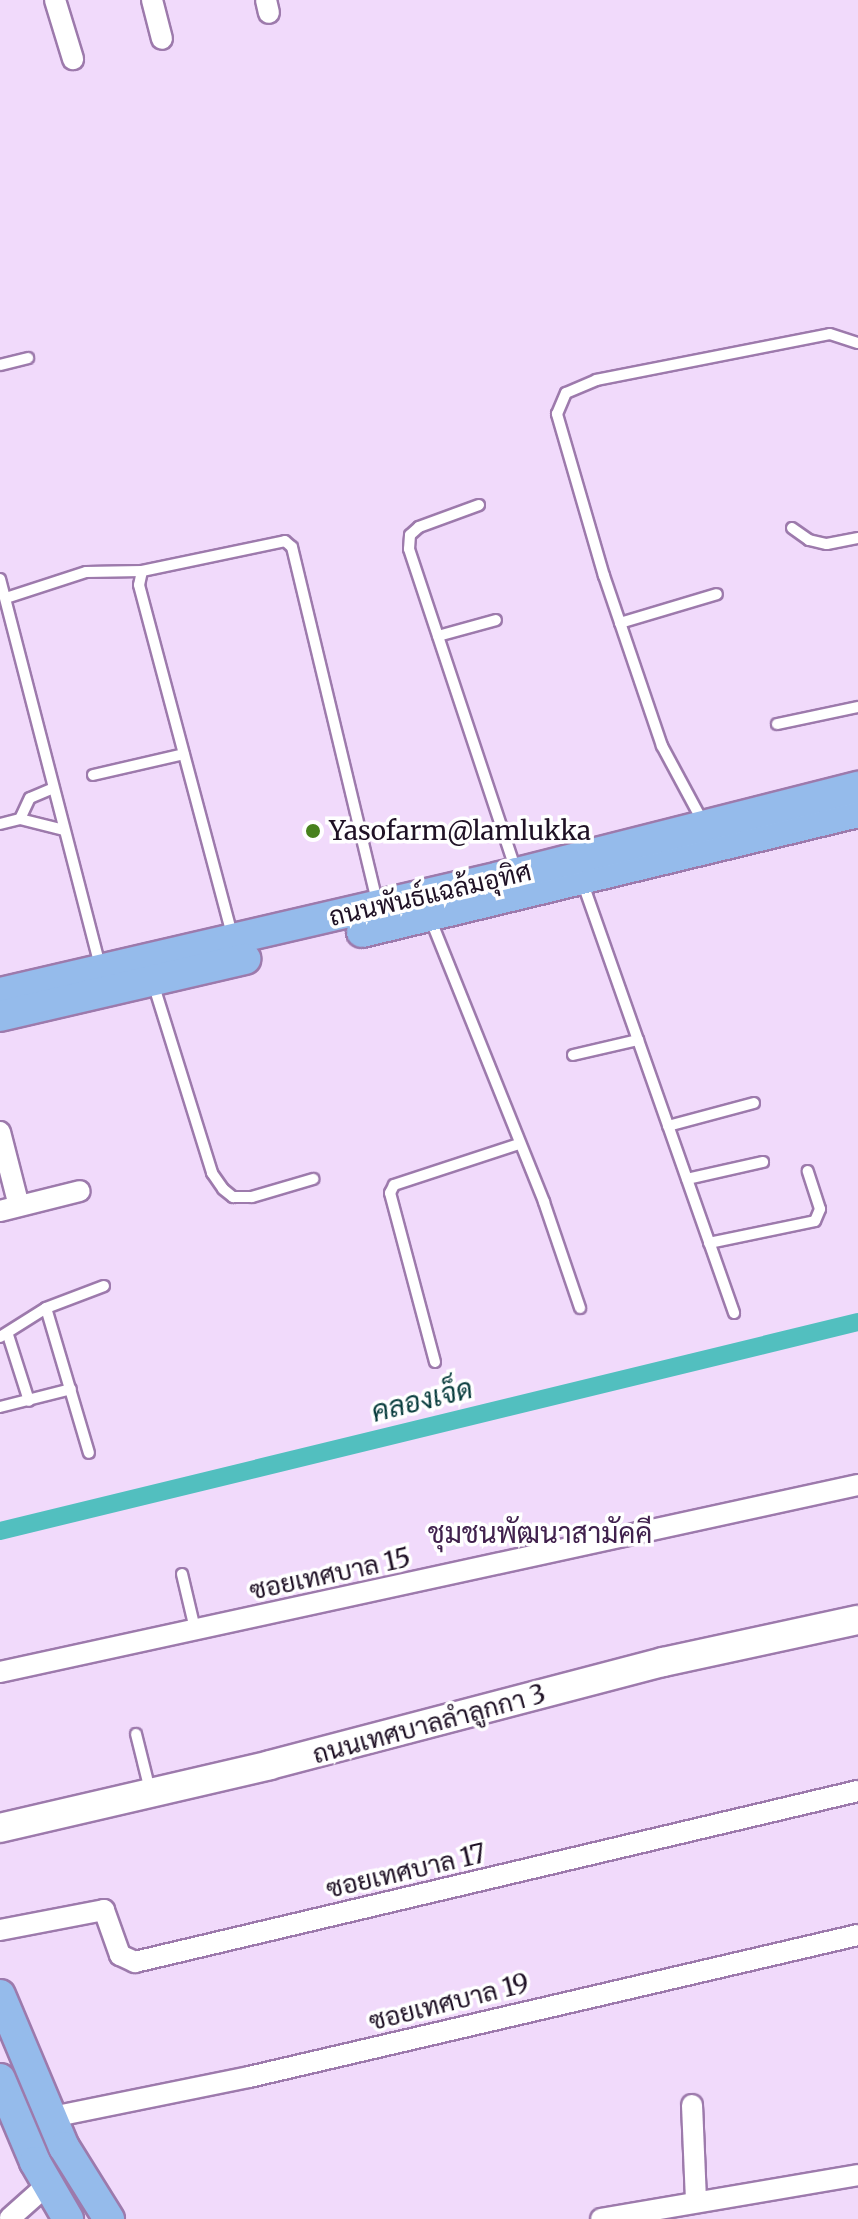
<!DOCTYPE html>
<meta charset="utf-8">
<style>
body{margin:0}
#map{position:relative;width:858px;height:2219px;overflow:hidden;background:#f1dafb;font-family:Merriweather,Sarabun,serif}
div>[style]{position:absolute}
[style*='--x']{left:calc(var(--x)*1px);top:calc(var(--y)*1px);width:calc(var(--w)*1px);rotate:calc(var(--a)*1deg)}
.canal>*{height:18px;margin:-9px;padding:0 9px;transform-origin:9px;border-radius:9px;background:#52bfbf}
.roads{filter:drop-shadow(2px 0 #9d7aac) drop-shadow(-2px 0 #9d7aac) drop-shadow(0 2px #9d7aac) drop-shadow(0 -2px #9d7aac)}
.lane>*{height:10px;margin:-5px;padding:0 5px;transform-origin:5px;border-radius:5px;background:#fff}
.street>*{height:20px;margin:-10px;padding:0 10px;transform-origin:10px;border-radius:10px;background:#fff}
.secondary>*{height:28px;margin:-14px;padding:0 14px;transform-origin:14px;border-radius:14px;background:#fff}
.primary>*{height:30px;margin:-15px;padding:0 15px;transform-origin:15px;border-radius:15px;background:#95bbeb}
.dots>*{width:22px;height:22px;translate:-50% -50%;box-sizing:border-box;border:4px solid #fff;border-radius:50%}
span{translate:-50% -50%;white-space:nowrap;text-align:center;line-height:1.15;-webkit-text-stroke:7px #fff;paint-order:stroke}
.poi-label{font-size:26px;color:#1f1125}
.left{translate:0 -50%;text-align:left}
.street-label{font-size:26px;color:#1f1125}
.water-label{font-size:28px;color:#083c3d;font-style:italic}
.neighbourhood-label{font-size:28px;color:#40214d}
</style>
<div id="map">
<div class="canal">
<div style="--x:0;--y:1531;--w:883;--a:-13.69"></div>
</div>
<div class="roads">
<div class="lane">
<div style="--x:0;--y:365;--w:29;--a:-14"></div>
<div style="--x:479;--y:505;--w:64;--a:159.9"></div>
<div style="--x:419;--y:527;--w:12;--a:138"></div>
<div style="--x:410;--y:535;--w:14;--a:94"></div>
<div style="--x:409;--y:549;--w:339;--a:71.6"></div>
<div style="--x:792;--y:528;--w:21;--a:35"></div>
<div style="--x:809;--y:540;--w:18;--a:13"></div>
<div style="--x:827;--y:544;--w:32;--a:-11"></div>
<div style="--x:142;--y:571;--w:14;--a:102"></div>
<div style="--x:139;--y:585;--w:362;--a:75.1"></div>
<div style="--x:0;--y:579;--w:401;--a:75.5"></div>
<div style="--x:6;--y:598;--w:84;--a:-18"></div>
<div style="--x:86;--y:572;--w:56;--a:-1"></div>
<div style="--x:142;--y:571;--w:146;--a:-11.8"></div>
<div style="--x:285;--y:541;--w:9;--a:41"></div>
<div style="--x:292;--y:547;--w:364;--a:76.5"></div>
<div style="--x:620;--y:623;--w:101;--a:-16.6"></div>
<div style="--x:438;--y:636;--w:60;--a:-15.4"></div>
<div style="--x:777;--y:724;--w:83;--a:-11.9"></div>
<div style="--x:93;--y:775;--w:93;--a:-13"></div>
<div style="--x:20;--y:819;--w:23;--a:-65"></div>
<div style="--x:30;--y:798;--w:25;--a:-23"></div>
<div style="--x:0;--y:824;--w:21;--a:-14"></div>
<div style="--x:20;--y:819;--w:45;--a:14"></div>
<div style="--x:704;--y:824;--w:89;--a:-118.3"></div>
<div style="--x:662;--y:746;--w:180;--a:-108.8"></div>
<div style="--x:604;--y:576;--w:169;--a:-106.2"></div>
<div style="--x:557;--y:414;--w:23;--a:-67"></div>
<div style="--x:566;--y:393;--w:33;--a:-23"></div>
<div style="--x:596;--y:380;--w:238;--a:-11.1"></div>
<div style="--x:830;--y:334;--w:29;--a:18"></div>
<div style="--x:582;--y:881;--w:458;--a:70.6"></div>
<div style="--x:430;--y:918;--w:306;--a:68.1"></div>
<div style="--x:544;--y:1202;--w:112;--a:71.2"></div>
<div style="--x:153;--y:983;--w:199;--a:72.7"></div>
<div style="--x:212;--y:1173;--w:19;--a:55"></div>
<div style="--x:223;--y:1189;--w:13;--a:39"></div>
<div style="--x:233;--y:1197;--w:19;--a:0"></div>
<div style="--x:252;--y:1197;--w:64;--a:-16.4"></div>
<div style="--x:573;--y:1055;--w:67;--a:-13"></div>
<div style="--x:668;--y:1126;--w:89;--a:-15"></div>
<div style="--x:687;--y:1179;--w:78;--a:-12.6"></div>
<div style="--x:709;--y:1243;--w:108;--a:-11.7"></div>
<div style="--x:815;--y:1221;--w:13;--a:-67"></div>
<div style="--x:820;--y:1209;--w:40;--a:-108"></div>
<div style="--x:46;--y:1308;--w:151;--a:73.5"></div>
<div style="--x:8;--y:1335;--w:69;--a:72.3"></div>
<div style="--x:0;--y:1337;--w:54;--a:-32.2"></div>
<div style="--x:46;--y:1308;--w:62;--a:-20.8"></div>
<div style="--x:435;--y:1362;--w:175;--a:-104.9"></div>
<div style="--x:390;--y:1193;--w:9;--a:-63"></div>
<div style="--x:394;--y:1185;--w:132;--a:-18.2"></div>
<div style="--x:0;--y:1407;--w:73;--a:-14.2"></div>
<div style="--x:182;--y:1574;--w:57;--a:76.7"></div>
<div style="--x:136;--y:1734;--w:58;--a:76"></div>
</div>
<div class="street">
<div style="--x:55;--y:0;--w:62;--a:73"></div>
<div style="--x:152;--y:0;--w:40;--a:75.6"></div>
<div style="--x:266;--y:0;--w:13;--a:77"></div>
<div style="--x:0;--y:1132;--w:76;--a:75.6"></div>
<div style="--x:0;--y:1211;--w:82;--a:-14"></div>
<div style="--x:0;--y:1672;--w:878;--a:-12.3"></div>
<div style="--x:0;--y:1930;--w:106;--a:-10.9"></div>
<div style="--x:104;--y:1910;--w:48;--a:70.4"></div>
<div style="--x:120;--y:1955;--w:17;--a:25"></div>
<div style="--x:135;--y:1962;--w:743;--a:-13.31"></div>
<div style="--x:692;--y:2105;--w:95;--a:87.6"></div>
<div style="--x:52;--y:2117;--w:201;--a:-11.5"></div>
<div style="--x:249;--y:2077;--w:625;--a:-13.13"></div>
<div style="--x:10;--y:2218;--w:50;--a:-41.7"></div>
<div style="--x:601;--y:2219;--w:261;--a:-9.7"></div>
</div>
<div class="secondary">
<div style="--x:0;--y:1828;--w:277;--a:-13.1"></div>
<div style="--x:270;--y:1765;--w:406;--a:-14.7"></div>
<div style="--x:663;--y:1662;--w:199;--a:-12.2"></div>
</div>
<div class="primary">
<div style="--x:362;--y:932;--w:510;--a:-13.6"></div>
<div style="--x:0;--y:993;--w:531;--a:-13.07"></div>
<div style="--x:517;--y:873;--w:352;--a:-14.2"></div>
<div style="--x:0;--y:1016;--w:252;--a:-13.1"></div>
<div style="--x:0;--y:1995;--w:165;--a:67.2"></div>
<div style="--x:64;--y:2147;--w:85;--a:58"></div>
<div style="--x:0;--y:2079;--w:90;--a:67.1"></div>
<div style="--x:35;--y:2162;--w:66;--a:59.9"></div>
</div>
</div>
<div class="dots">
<div style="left:313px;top:831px;background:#47811d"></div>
</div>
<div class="poi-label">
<span class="left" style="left:329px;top:831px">Yasofarm@lamlukka</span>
</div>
<div class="street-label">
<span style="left:430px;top:894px;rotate:-13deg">ถนนพันธ์แฉล้มอุทิศ</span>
<span style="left:330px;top:1574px;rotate:-12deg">ซอยเทศบาล 15</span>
<span style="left:429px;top:1724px;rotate:-15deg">ถนนเทศบาลลำลูกกา 3</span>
<span style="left:406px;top:1871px;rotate:-13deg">ซอยเทศบาล 17</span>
<span style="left:449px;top:2002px;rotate:-14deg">ซอยเทศบาล 19</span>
</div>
<div class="water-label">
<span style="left:422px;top:1400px;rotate:-14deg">คลองเจ็ด</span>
</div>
<div class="neighbourhood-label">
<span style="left:540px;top:1533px">ชุมชนพัฒนาสามัคคี</span>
</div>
</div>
